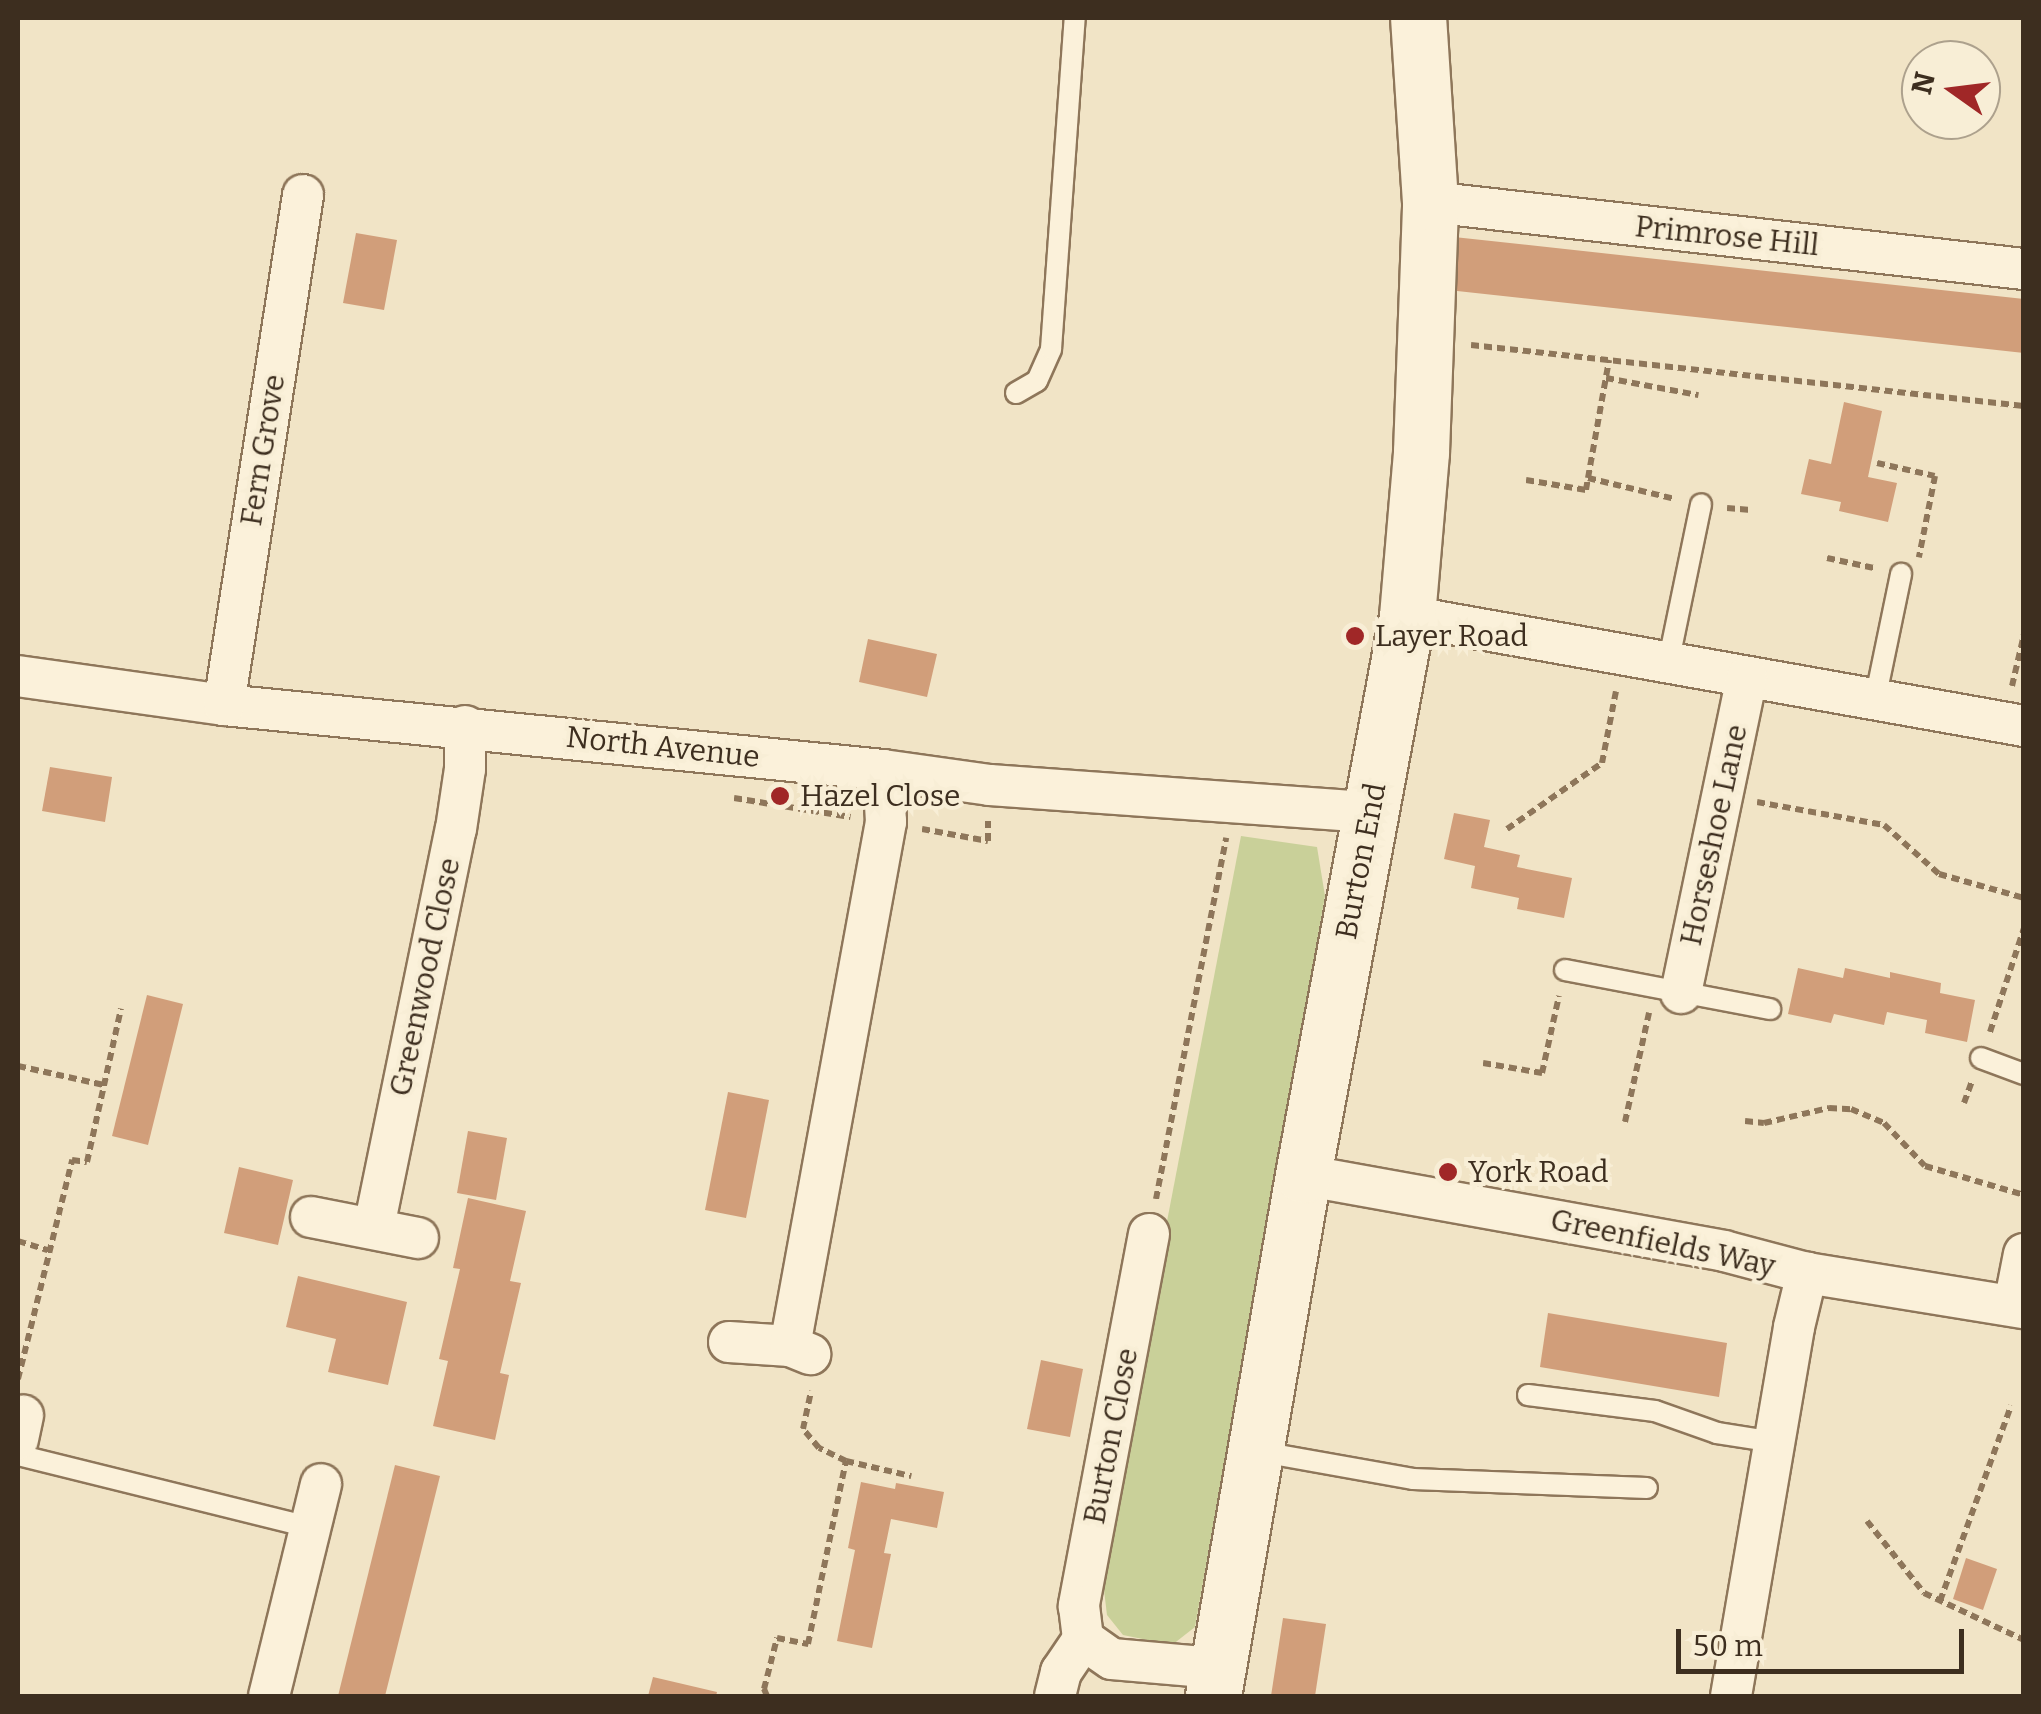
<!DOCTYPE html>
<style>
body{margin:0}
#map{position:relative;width:2041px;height:1714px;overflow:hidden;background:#f1e4c6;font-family:Bitter,serif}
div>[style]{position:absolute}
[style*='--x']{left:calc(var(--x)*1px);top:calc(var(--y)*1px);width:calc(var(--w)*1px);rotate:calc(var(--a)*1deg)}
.green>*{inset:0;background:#c9d099}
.building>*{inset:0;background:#d19e7a}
.path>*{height:6px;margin-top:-3px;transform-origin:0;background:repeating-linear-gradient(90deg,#8e765a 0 8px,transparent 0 13px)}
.roads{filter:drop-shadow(2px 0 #8e765a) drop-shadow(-2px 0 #8e765a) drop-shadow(0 2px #8e765a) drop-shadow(0 -2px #8e765a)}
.lane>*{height:20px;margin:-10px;padding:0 10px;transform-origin:10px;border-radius:10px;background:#fbf1da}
.street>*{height:40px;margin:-20px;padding:0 20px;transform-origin:20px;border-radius:20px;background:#fbf1da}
.secondary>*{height:55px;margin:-27.5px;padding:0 27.5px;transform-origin:27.5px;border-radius:27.5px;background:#fbf1da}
.dots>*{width:28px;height:28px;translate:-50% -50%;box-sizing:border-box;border:5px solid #f8eed6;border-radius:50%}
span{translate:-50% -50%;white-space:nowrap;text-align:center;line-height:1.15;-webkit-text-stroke:8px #f8eed6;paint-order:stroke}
.street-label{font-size:30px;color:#3d2e1f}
.poi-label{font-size:30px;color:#3d2e1f}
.left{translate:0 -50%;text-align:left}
.frame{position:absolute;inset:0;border:20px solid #3d2e1f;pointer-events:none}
.north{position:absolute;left:1901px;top:40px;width:100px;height:100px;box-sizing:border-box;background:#f8eed6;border:2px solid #ada18d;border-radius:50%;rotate:284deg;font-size:28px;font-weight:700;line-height:40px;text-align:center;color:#3d2e1f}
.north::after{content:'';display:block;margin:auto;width:35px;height:45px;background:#a02727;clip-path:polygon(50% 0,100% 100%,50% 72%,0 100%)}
.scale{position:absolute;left:1676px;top:1629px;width:288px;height:45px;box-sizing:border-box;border:5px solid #3d2e1f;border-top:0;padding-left:12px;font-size:30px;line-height:35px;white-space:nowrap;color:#3d2e1f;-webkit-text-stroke:8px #f8eed6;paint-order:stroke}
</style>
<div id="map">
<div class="green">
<div style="clip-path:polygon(1241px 836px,1317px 847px,1325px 896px,1195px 1627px,1172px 1645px,1123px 1635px,1107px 1615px,1101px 1565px)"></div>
</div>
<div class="building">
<div style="clip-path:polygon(356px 233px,397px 240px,384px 310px,343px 303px)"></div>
<div style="clip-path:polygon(1454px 237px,2024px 299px,2024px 353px,1448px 290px)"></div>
<div style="clip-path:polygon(1844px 402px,1882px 411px,1868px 477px,1897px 483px,1888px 522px,1839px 511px,1841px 502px,1801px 494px,1809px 459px,1831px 464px)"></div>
<div style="clip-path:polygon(868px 639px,937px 654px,927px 697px,859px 682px)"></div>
<div style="clip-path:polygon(50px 767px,112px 777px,105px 822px,42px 811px)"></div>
<div style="clip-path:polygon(1454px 813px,1490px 820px,1484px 847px,1520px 855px,1517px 867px,1572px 878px,1564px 918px,1517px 909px,1519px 898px,1471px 888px,1475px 866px,1444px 859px)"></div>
<div style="clip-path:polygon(1798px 968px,1843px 978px,1845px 968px,1890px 978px,1890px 972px,1941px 983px,1940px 993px,1975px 1000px,1967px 1042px,1925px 1033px,1927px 1020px,1887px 1012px,1884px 1025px,1834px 1014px,1831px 1023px,1788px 1014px)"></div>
<div style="clip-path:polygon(147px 995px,183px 1004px,148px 1145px,112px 1136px)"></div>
<div style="clip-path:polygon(728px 1092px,769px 1100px,746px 1218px,705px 1210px)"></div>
<div style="clip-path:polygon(468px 1131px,507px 1138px,496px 1200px,457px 1193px)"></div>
<div style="clip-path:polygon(239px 1167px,293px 1180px,278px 1245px,224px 1233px)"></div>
<div style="clip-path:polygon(468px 1198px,526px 1211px,510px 1281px,521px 1283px,500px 1373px,509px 1375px,495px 1440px,433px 1426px,448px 1361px,439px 1359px,460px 1269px,453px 1268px)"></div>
<div style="clip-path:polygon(298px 1276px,407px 1302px,388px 1385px,328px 1372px,336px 1339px,286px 1327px)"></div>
<div style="clip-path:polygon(1548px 1313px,1727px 1343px,1719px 1397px,1540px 1367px)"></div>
<div style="clip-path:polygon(1041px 1360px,1083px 1369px,1070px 1437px,1027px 1429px)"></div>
<div style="clip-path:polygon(395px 1465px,440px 1476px,385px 1696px,338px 1696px)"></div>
<div style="clip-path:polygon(861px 1482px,895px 1489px,896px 1483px,944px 1492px,937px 1528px,891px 1519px,884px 1553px,891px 1554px,872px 1648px,837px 1641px,855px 1550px,848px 1548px)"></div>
<div style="clip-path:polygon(1966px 1558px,1997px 1569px,1983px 1610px,1953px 1599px)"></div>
<div style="clip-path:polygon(1283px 1618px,1326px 1624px,1315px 1696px,1271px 1696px)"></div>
<div style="clip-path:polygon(653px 1677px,717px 1692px,716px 1696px,648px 1696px)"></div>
</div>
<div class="path">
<div style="--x:1471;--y:345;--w:556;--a:6.29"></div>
<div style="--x:1606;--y:378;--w:94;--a:10.5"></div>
<div style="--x:1877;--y:463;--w:59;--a:12.6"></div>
<div style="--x:1935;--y:476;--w:83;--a:101.2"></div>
<div style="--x:1588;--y:478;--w:120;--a:-79.9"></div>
<div style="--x:1526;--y:480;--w:61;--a:9.5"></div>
<div style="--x:1586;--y:490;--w:12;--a:-81"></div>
<div style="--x:1588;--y:478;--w:89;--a:13.6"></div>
<div style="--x:1727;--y:508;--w:24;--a:5"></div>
<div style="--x:1827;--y:558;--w:48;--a:12"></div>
<div style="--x:2012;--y:686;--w:53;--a:-77"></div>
<div style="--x:734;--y:798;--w:118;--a:9.3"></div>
<div style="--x:1757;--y:802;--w:129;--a:10.3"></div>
<div style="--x:1884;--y:825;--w:74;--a:41.7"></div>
<div style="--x:1939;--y:874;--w:88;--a:15.8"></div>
<div style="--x:922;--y:829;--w:67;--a:10.3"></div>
<div style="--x:988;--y:841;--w:20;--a:-90"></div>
<div style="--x:1507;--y:829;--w:116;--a:-34.8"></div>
<div style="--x:1602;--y:763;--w:73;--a:-79"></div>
<div style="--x:1990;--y:1032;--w:109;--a:-71.9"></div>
<div style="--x:1483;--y:1063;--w:60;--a:9.6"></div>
<div style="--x:1542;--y:1073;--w:79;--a:-77.6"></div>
<div style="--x:18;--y:1066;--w:88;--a:12.5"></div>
<div style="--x:1964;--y:1103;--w:23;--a:-70"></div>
<div style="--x:1745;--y:1121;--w:19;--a:6"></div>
<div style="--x:1764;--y:1123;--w:67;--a:-13"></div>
<div style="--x:1829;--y:1108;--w:22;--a:3"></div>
<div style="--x:1851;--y:1109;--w:36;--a:23"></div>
<div style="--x:1884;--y:1123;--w:59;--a:46.4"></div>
<div style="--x:1925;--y:1166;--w:103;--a:16.3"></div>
<div style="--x:1625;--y:1122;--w:112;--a:-77.6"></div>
<div style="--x:1156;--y:1199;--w:368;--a:-79"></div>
<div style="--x:18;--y:1241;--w:31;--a:17"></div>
<div style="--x:18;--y:1379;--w:226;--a:-76.1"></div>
<div style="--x:72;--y:1160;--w:15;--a:8"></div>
<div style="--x:87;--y:1162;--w:157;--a:-77.5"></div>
<div style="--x:846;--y:1461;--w:67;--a:13"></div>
<div style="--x:1867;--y:1521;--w:92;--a:51.6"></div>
<div style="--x:1924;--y:1593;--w:110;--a:25.2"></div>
<div style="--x:1940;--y:1601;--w:208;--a:-70"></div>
<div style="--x:767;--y:1696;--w:8;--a:-113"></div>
<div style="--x:764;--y:1689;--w:53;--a:-75.7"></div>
<div style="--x:777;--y:1638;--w:32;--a:11"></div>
<div style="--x:808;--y:1644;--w:187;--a:-78.3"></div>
<div style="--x:846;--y:1461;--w:30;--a:-154"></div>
<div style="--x:819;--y:1448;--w:25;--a:-130"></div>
<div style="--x:803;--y:1429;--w:39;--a:-78"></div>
</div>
<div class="roads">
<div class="lane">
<div style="--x:1016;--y:393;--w:24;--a:-30"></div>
<div style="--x:1037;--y:381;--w:35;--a:-66"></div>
<div style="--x:1051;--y:349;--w:332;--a:-85.9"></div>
<div style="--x:1668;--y:664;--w:163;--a:-78.3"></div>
<div style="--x:1875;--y:700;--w:129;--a:-78.3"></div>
<div style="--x:1565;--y:970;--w:209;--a:10.8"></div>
<div style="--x:1981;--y:1058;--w:46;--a:20.4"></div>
<div style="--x:1528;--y:1395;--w:128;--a:7.2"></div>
<div style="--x:1655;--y:1411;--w:66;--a:19.5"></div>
<div style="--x:1717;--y:1433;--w:59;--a:8.8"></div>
<div style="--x:1256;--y:1451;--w:159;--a:10.1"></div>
<div style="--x:1413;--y:1479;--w:234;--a:2.2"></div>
<div style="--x:18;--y:1455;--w:301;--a:13.9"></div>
</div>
<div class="street">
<div style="--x:1430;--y:202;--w:598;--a:6.44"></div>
<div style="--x:1407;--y:616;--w:627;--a:10.11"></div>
<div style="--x:18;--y:676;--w:208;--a:8"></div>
<div style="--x:224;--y:705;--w:662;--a:5.63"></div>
<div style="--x:883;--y:770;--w:108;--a:8"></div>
<div style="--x:990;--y:785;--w:380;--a:4.1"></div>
<div style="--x:224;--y:705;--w:516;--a:-81.19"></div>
<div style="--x:1681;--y:993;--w:322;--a:-78.2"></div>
<div style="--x:1303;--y:1175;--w:428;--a:10.2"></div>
<div style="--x:1724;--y:1251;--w:86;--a:14.8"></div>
<div style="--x:1807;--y:1273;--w:220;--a:9.2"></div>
<div style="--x:311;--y:1217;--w:109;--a:11.1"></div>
<div style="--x:374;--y:1227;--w:406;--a:-78.4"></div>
<div style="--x:456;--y:829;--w:61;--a:-81.5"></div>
<div style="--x:465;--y:769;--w:43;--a:-90"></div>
<div style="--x:1149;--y:1234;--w:379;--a:100.7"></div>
<div style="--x:1079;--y:1606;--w:33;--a:83"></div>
<div style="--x:1083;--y:1639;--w:35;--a:35"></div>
<div style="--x:1112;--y:1659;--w:102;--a:5"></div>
<div style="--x:2014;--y:1305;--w:52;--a:-78.9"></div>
<div style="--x:729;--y:1342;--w:61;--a:3.8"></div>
<div style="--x:790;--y:1346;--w:22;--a:22"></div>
<div style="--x:790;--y:1346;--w:533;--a:-79.62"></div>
<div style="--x:886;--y:822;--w:52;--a:-93.3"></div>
<div style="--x:18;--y:1439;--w:24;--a:-78"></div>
<div style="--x:269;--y:1696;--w:218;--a:-76.2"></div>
<div style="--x:1055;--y:1696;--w:25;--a:-76"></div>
<div style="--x:1061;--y:1672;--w:40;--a:-56"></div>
<div style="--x:1731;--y:1696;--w:374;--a:-80.3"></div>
<div style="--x:1794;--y:1327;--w:56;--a:-76.5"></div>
</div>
<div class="secondary">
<div style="--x:1213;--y:1696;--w:529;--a:-80.2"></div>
<div style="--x:1303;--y:1175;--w:569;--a:-79.46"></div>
<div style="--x:1407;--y:616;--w:165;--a:-85.1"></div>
<div style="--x:1421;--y:452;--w:250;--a:-87.9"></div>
<div style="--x:1430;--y:202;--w:184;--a:-93.7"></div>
</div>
</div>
<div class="dots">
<div style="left:1355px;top:636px;background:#a02727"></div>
<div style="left:780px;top:796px;background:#a02727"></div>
<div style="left:1448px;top:1172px;background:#a02727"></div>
</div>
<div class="street-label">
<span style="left:1727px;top:236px;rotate:6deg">Primrose Hill</span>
<span style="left:263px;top:450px;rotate:-81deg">Fern Grove</span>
<span style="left:663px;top:747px;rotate:6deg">North Avenue</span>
<span style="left:1714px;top:835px;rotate:-78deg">Horseshoe Lane</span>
<span style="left:1361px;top:861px;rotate:-79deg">Burton End</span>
<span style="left:425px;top:977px;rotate:-78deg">Greenwood Close</span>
<span style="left:1663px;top:1243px;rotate:12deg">Greenfields Way</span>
<span style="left:1111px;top:1436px;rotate:-79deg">Burton Close</span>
</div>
<div class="poi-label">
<span class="left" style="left:1375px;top:636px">Layer Road</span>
<span class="left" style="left:800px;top:796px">Hazel Close</span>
<span class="left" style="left:1468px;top:1172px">York Road</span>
</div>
<div class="frame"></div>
<div class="north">N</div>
<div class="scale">50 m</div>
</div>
